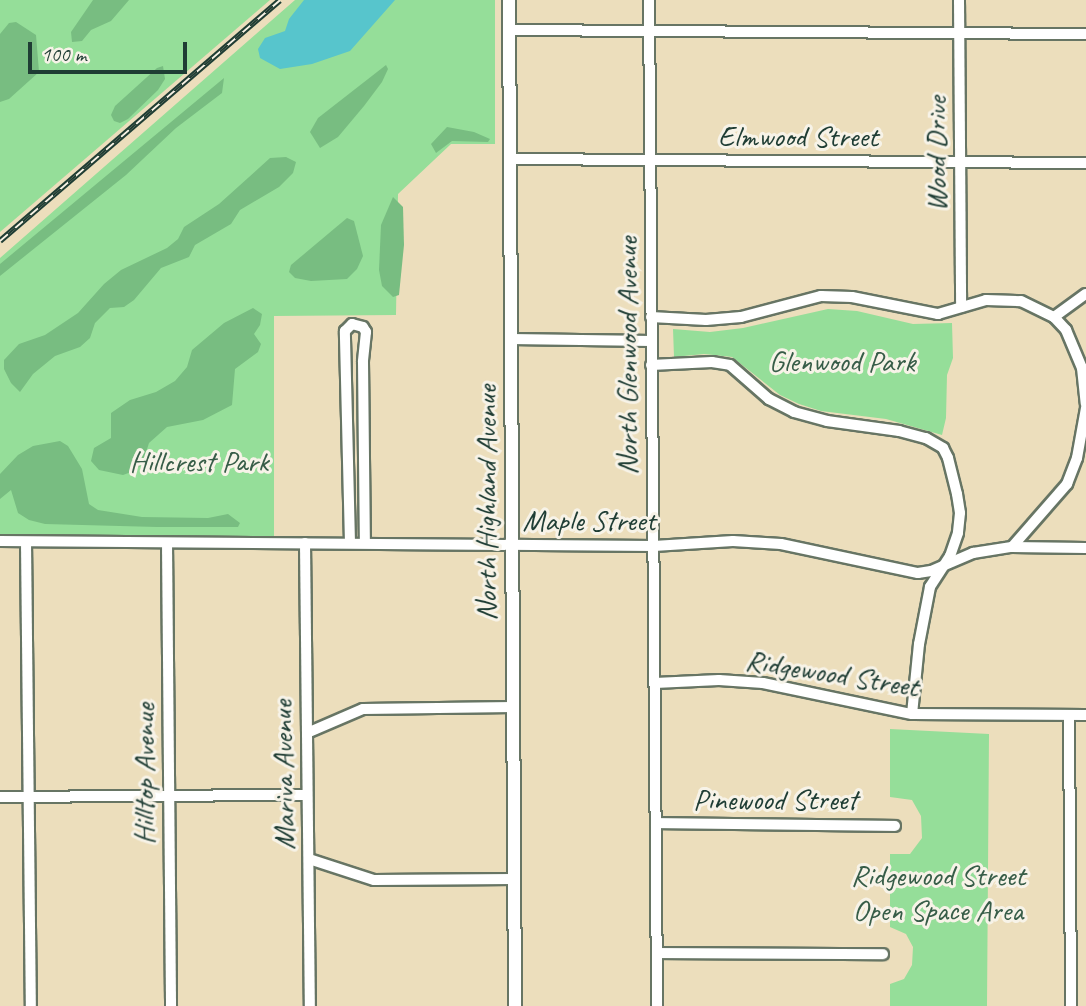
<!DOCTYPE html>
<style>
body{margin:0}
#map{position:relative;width:1086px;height:1006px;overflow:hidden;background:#ecdebc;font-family:Caveat,sans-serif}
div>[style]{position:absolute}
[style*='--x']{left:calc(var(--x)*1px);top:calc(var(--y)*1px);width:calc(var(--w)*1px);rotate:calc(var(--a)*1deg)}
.green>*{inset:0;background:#95de99}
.forest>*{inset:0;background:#78bd81}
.water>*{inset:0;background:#57c5cc}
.roads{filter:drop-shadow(2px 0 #677564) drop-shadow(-2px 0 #677564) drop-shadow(0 2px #677564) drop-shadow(0 -2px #677564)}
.minor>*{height:10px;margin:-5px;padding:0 5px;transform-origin:5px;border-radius:5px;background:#fff}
.tertiary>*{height:12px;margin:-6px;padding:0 6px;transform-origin:6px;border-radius:6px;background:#fff}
.rail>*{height:6px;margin-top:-3px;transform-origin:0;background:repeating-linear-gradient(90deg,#f7f3e8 0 10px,#1f3d34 0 20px);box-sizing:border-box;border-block:2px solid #1f3d34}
span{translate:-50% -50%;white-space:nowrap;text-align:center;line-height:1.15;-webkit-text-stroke:6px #f7f3e8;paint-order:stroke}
.street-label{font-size:30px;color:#1f3d34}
.park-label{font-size:30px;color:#375d48}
.scale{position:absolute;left:28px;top:42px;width:159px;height:32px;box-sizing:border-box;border:4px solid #1f3d34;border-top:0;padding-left:9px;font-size:21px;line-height:24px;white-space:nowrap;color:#1f3d34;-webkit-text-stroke:5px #f7f3e8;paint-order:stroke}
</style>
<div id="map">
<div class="green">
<div style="clip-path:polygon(0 0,270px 0,0 232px)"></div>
<div style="clip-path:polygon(295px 0,495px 0,495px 144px,451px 144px,398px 194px,396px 315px,274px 316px,274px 537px,0 535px,0 258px)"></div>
<div style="clip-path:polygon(828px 309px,857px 311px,913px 324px,952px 323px,953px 358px,947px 375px,946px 418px,942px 435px,886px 419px,821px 411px,799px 404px,780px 395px,732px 357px,704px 354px,674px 357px,673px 329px,710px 332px,743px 328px)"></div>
<div style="clip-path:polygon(890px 729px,989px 734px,987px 1006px,890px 1006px,890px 984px,904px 979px,912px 965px,913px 947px,906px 934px,890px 927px,890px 854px,910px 854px,922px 838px,921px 816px,912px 800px,890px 797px)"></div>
</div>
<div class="forest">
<div style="clip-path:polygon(93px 0,129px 0,111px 21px,91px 30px,82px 41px,72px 42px,71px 32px)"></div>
<div style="clip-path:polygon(16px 22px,36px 35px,39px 72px,9px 99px,0 102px,0 34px,9px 23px)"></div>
<div style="clip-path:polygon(386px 65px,388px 69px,382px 82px,364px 106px,338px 137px,320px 148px,310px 132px,318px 118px)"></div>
<div style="clip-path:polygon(163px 66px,165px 79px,158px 90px,128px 119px,120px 123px,114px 121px,111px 115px,115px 106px,157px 68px)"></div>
<div style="clip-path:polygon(224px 78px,222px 93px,176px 128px,126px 175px,0 276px,0 264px)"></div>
<div style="clip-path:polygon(447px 127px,474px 132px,490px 139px,488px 142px,452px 141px,436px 153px,431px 144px)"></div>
<div style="clip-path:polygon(286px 157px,296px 162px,293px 173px,279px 187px,240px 210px,231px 224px,195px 245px,189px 257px,161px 268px,134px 300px,124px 307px,110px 308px,95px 323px,90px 338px,80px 347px,55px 356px,33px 374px,20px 392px,11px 383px,4px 369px,4px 360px,19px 344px,45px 335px,78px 313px,104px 284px,121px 270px,167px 248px,178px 239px,184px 227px,219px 204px,270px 158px)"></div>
<div style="clip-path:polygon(393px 197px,403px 207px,404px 245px,399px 295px,393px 297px,382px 286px,379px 270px,381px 225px)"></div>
<div style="clip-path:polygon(347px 218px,354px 221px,363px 256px,357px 269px,347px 279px,311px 281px,295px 278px,289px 272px,291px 265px)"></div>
<div style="clip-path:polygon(253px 308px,262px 314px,260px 325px,254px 334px,261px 344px,258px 352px,235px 369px,232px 405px,203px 420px,167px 427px,149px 443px,142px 465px,131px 472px,123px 475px,99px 470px,91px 461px,94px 448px,111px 438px,111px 413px,130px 400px,156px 392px,175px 381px,187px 367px,192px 350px,224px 323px)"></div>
<div style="clip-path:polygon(60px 441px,68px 446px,82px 469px,89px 504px,98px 510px,142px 517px,208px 518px,228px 514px,240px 523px,238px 527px,157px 527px,45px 524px,29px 520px,18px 513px,11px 490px,0 499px,0 474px,18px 455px,33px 446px)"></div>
</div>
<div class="water">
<div style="clip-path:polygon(304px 0,395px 0,350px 51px,312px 64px,280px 69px,260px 58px,258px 49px,265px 38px,285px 31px,289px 19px)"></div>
</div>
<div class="roads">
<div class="minor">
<div style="--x:649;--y:0;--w:1006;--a:89.54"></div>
<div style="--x:959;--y:0;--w:307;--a:89.6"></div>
<div style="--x:509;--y:30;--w:577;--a:0.4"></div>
<div style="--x:510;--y:159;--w:576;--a:0.4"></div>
<div style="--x:651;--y:317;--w:55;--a:3.1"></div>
<div style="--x:706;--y:320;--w:35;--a:-5"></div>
<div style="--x:741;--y:317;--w:83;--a:-14.7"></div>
<div style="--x:821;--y:296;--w:31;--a:2"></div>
<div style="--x:852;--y:297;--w:88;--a:11.2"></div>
<div style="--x:938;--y:314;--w:50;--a:-16.3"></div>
<div style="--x:986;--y:300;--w:35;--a:2"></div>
<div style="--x:1021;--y:301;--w:37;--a:26"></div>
<div style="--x:1054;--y:317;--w:18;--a:47"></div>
<div style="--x:1066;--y:330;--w:41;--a:67.2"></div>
<div style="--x:1082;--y:368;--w:36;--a:84"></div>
<div style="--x:1054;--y:317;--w:39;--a:-36"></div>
<div style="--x:511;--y:339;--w:140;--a:0.8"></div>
<div style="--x:651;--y:365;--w:61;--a:-2.8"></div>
<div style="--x:712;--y:362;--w:18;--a:9"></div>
<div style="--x:730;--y:365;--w:52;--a:41.1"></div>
<div style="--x:769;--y:399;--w:28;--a:27"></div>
<div style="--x:794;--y:412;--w:34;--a:15"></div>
<div style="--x:827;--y:421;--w:73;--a:7.9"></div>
<div style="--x:899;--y:431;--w:28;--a:15"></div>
<div style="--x:926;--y:438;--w:20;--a:30"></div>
<div style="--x:943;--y:448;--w:11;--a:63"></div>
<div style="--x:948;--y:458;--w:37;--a:76"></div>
<div style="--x:957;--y:494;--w:19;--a:81"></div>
<div style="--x:960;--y:513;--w:20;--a:96"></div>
<div style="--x:958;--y:533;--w:24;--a:109"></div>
<div style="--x:950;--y:556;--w:37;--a:123"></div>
<div style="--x:930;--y:587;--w:58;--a:100.9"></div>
<div style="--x:919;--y:644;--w:70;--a:95.7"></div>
<div style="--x:0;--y:541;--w:654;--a:0.44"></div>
<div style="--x:654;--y:546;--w:79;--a:-3.6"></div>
<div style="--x:733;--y:541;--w:48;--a:3.6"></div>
<div style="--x:781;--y:544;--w:140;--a:12"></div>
<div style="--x:918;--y:573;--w:13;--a:-9"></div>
<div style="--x:931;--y:571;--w:46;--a:-23.2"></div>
<div style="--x:973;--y:553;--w:39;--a:-9"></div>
<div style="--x:1012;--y:547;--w:74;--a:0.8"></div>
<div style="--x:26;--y:542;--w:464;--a:89.4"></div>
<div style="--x:167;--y:543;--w:463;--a:89.5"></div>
<div style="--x:305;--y:543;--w:463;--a:89.4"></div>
<div style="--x:350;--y:543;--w:212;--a:-91.4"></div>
<div style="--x:345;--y:331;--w:10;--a:-45"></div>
<div style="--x:352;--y:324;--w:11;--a:15"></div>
<div style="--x:363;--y:327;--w:6;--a:59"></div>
<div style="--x:366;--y:332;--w:30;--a:96"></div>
<div style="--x:363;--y:362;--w:181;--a:89.4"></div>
<div style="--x:1012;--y:547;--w:84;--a:-48.9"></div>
<div style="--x:1067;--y:484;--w:28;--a:-69"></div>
<div style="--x:1077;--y:458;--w:51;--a:-79.8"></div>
<div style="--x:655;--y:683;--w:64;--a:-2.7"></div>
<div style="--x:719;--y:680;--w:44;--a:3.9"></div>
<div style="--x:763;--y:683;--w:152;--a:11.8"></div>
<div style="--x:912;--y:714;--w:174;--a:0.3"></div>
<div style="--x:1069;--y:715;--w:291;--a:89.6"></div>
<div style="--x:307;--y:733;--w:61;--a:-23.2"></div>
<div style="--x:363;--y:709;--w:150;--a:-0.8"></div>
<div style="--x:0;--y:797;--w:307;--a:-0.4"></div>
<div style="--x:656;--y:823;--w:239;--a:0.7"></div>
<div style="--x:309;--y:859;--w:68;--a:17.9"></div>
<div style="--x:374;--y:880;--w:139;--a:-0.4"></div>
<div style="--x:657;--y:953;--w:226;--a:0.3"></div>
</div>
<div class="tertiary">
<div style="--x:509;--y:0;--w:1006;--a:89.66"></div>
</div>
</div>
<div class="rail">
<div style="--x:0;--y:241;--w:369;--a:-40.7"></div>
</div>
<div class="street-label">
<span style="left:798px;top:136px">Elmwood Street</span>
<span style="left:936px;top:154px;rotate:-90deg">Wood Drive</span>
<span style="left:627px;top:356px;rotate:-90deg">North Glenwood Avenue</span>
<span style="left:486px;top:503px;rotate:-90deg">North Highland Avenue</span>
<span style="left:589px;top:520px">Maple Street</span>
<span style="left:832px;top:673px;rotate:9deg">Ridgewood Street</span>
<span style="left:144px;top:774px;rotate:-90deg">Hilltop Avenue</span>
<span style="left:283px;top:775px;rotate:-91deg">Mariva Avenue</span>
<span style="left:775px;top:799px">Pinewood Street</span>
</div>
<div class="park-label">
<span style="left:842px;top:361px">Glenwood Park</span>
<span style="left:199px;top:461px">Hillcrest Park</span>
<span style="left:938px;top:892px">Ridgewood Street<br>Open Space Area</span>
</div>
<div class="scale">100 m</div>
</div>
